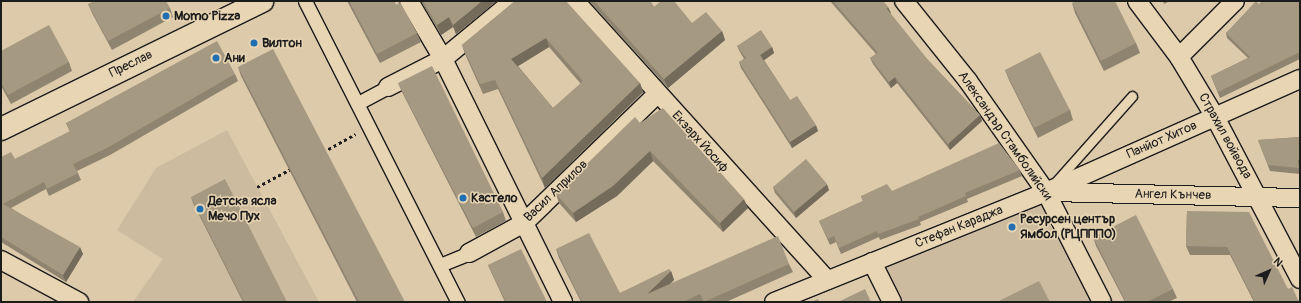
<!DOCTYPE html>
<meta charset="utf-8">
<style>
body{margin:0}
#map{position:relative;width:1301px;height:303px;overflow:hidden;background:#dccaaa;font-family:Pangolin,sans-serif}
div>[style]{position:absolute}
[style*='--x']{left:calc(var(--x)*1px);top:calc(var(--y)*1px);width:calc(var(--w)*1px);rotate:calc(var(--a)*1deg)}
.built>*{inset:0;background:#ccbb9e}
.path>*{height:2.5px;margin-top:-1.25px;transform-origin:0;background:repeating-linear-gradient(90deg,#1c1c1c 0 3px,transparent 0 6px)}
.roads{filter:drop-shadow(1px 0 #1c1c1c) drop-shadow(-1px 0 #1c1c1c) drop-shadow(0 1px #1c1c1c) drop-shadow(0 -1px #1c1c1c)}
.service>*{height:9px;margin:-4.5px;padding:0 4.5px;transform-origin:4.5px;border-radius:4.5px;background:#e8d5b3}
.pedestrian>*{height:13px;margin:-6.5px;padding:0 6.5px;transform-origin:6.5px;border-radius:6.5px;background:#e8d5b3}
.minor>*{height:18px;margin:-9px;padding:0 9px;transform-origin:9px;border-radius:9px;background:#e8d5b3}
.tertiary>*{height:22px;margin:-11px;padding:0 11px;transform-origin:11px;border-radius:11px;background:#e8d5b3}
.wall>*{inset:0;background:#8f8470}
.shaded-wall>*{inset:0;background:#746b5b}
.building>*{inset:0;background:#a69982}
.dots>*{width:11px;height:11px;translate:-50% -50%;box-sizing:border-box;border:2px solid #e8d5b3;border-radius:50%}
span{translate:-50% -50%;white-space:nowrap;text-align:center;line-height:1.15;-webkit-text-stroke:3px #e8d5b3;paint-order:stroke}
.poi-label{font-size:13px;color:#1c1c1c;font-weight:700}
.left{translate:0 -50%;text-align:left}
.street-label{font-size:13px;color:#1c1c1c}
.frame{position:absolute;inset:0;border:2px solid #1c1c1c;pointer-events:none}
.north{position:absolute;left:1249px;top:251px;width:40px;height:40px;-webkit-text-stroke:3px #e8d5b3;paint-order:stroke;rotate:45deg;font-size:11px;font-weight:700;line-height:16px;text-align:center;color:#1c1c1c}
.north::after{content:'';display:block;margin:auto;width:14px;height:18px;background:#1c1c1c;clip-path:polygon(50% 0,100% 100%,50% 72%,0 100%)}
</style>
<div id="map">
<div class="built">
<div style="clip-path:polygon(227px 130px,319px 302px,133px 302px,163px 259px,117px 230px,156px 168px)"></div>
<div style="clip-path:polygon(1046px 192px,1102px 302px,892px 302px,872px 262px)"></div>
</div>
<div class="path">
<div style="--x:323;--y:152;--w:37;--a:-29"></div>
<div style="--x:257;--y:187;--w:40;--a:-28"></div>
</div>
<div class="roads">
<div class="service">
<div style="--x:1053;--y:185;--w:119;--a:-48.4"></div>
</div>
<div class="pedestrian">
<div style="--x:305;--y:1;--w:338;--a:63.1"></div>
<div style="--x:358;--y:103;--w:34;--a:-28"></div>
<div style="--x:440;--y:265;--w:31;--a:-22"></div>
</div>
<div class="minor">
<div style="--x:409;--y:1;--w:67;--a:59.6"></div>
<div style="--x:443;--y:59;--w:271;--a:63.7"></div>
<div style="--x:575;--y:1;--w:376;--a:47.9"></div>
<div style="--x:904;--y:1;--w:102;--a:51.3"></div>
<div style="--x:968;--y:81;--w:136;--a:54.9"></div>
<div style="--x:1046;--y:192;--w:123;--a:63"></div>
<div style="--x:1137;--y:1;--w:70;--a:53.1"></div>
<div style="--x:1179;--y:57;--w:70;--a:59"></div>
<div style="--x:1215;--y:117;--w:183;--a:62.3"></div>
<div style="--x:1179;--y:57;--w:79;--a:-45"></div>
<div style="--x:388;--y:87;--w:62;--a:-27"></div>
<div style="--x:443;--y:59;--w:91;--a:-39.6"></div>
<div style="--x:1051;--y:192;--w:249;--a:1.4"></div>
<div style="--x:469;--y:253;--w:63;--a:-28.6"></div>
<div style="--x:524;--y:223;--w:185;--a:-44.1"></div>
<div style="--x:1;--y:260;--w:89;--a:28.3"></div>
<div style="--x:872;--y:262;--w:45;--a:63.4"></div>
<div style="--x:774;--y:302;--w:293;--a:-22"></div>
<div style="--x:1046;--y:192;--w:278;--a:-24"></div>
</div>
<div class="tertiary">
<div style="--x:1;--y:129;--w:291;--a:-26.1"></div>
</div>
</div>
<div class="wall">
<div style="clip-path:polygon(347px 1px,394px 1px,396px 5px,417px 33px,421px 42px,380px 63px)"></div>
<div style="clip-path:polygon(421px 1px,497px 1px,456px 34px,453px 27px,441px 35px)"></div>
<div style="clip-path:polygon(evenodd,515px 1px,640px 83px,643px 92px,545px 188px,498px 89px,483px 94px,465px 54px,462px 45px,515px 1px,549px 47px,581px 84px,553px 108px,518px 66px,549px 47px)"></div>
<div style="clip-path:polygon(589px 1px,650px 1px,654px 7px,692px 23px,722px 31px,725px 40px,668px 88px)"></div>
<div style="clip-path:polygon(830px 1px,883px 1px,888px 7px,890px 13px,927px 59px,980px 115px,982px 121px,950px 150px,897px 83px,891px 88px,873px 64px,870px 58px,876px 54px)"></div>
<div style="clip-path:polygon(1163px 1px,1170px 1px,1164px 4px)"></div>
<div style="clip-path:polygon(1300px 1px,1300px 59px,1220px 98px,1211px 76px,1248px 58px,1227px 38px,1226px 33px,1259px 4px)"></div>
<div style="clip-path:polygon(1072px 3px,1136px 43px,1140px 53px,1104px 71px,1075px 13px)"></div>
<div style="clip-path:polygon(88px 4px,170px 8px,173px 17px,112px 50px,92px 13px)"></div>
<div style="clip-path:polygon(737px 46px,772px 47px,774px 53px,764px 60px,790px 100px,818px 131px,792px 148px,741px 68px,739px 62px,744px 59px,740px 52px)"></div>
<div style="clip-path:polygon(1px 51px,69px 62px,72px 71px,11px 104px,1px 86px)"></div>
<div style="clip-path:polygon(238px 67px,405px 302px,357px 302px,241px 76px)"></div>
<div style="clip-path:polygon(1005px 70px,1070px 110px,1073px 120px,1038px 138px,1009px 80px)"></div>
<div style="clip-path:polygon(235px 74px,238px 81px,110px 155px,77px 171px,81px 180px,49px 196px,46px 189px,11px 208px,83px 254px,66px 282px,1px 242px,1px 157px,15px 159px,70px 132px,66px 123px)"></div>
<div style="clip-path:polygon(398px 83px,503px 212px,506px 221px,476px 237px,402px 92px)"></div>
<div style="clip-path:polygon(640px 123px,748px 208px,723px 232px,653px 161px,617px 196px,576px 222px,559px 203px,556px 194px)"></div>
<div style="clip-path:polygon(1300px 137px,1300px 174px,1270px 171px,1258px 140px)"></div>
<div style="clip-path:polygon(1020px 170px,1022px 176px,967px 199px,968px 202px,920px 222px,921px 225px,880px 240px,879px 237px,841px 254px,836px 242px,830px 245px,819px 221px,863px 201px,861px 196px)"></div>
<div style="clip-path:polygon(773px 187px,829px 190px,796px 218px,775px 193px)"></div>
<div style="clip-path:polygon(191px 197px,287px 302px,243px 302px,193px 203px)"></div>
<div style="clip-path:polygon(1187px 211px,1288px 289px,1299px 302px,1254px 302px,1230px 255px,1190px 255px,1186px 246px)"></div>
<div style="clip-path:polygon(1093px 237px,1173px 289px,1177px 298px,1168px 302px,1125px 302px,1096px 246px)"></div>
<div style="clip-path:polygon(556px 249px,620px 293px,671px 271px,674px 280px,670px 284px,789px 264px,793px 272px,726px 302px,581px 302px,559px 258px)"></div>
<div style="clip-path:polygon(488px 265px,547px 302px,505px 302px,492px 274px)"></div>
</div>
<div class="shaded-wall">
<div style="clip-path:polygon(482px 1px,497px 1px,456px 34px,453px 25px)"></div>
<div style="clip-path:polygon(888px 7px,891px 13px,889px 15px,887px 9px)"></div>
<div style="clip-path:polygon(449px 17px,453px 27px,441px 35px,437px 25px)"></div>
<div style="clip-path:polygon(722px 31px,725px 40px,668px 88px,664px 79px)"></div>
<div style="clip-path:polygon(546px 38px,549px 47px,515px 68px,511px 59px)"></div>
<div style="clip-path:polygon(772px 47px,774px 53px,763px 61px,760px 55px)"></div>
<div style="clip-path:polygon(895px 77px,897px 83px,891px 88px,889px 82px)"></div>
<div style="clip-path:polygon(640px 83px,643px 92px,545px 188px,542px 178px)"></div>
<div style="clip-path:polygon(980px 115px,982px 121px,950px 150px,948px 144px)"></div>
<div style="clip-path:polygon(816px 125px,818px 131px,792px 148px,790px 142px)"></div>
<div style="clip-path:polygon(650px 151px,653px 161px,617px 196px,576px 222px,573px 213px)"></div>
<div style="clip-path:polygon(1298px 160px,1300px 165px,1300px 172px,1299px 168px)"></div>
<div style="clip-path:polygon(827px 184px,829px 190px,796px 218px,794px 212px)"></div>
<div style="clip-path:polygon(744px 199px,748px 208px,723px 232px,720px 223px)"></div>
<div style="clip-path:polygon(80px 247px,83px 254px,66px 282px,63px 275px)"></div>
<div style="clip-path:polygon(671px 271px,674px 280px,651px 302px,647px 294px)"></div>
</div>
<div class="building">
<div style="clip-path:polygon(94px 1px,166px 1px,170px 8px,108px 41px,88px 4px)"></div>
<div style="clip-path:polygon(349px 1px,394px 1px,396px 5px,400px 2px,417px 33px,377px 54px)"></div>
<div style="clip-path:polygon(423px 1px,482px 1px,453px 25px,449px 17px,437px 25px)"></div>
<div style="clip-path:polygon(evenodd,515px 1px,566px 1px,640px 83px,542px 178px,495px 80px,480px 84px,462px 45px,515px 1px,546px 38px,583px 81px,553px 108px,511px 59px,546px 38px)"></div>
<div style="clip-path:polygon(594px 1px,650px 1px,654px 7px,661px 1px,674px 1px,692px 23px,706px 12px,722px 31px,664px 79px)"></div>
<div style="clip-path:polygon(833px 1px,883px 1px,888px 7px,887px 9px,927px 59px,980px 115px,948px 144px,895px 77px,889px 82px,870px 58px,878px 53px)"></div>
<div style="clip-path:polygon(1076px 1px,1115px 1px,1136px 43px,1101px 61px,1072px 3px)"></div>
<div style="clip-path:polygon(1256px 1px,1259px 4px,1262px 1px,1300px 1px,1300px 52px,1218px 92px,1211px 76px,1250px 57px,1226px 33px)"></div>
<div style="clip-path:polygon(49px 25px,69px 62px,8px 95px,1px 83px,1px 51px)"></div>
<div style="clip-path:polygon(761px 30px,772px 47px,760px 55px,790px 100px,797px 96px,816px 125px,790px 142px,739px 62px,746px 58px,737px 46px)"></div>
<div style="clip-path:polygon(217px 41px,235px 74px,107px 148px,73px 164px,78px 173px,47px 189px,44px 182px,3px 204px,80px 247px,63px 275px,1px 237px,1px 157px,11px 152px,15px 159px,70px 131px,66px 123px)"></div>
<div style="clip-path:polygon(273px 49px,405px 302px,359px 302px,238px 67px)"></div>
<div style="clip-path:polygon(1040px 52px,1070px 110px,1034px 128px,1005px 70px)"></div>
<div style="clip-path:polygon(432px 66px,503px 212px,473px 228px,398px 83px)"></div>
<div style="clip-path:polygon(663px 108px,744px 199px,720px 223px,650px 151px,613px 186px,573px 213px,556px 194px,635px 117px,640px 123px)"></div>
<div style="clip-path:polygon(1300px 137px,1300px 160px,1298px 160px,1299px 168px,1268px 165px,1258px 140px)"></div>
<div style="clip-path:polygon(999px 143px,1020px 170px,965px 193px,966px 196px,918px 217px,919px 219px,878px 234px,877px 231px,839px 248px,834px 236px,828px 239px,819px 221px,863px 201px,861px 196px,887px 184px,892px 191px)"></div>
<div style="clip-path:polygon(806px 159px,827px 184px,794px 212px,773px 187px)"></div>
<div style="clip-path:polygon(225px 179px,287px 302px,244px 302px,191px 197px)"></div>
<div style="clip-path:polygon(1187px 211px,1249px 212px,1288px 289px,1292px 287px,1299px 302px,1255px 302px,1227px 247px,1186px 246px)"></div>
<div style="clip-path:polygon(1136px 215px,1173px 289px,1147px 302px,1126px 302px,1093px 237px)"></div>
<div style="clip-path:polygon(589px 233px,620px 293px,669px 269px,671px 271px,647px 294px,778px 236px,789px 264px,704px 302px,700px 294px,683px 302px,582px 302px,556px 249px)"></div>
<div style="clip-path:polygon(521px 249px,547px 302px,506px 302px,488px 265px)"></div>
<div style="clip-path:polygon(1039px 281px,1050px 302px,997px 302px)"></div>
<div style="clip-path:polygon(865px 289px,871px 302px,838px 302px)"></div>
<div style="clip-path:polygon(818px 299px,819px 302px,811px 302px)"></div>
</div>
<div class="dots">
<div style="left:166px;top:16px;background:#1f6fb2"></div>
<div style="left:254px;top:43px;background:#1f6fb2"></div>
<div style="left:216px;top:58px;background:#1f6fb2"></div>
<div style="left:463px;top:198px;background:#1f6fb2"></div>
<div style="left:200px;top:209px;background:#1f6fb2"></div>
<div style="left:1012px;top:227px;background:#1f6fb2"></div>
</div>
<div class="poi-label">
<span class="left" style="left:174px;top:16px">Momo Pizza</span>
<span class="left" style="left:262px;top:43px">Вилтон</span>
<span class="left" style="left:224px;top:58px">Ани</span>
<span class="left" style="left:471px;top:198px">Кастело</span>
<span class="left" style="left:208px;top:209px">Детска ясла<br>Мечо Пух</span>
<span class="left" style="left:1020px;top:227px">Ресурсен център<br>Ямбол (РЦПППО)</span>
</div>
<div class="street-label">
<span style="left:131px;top:64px;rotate:-26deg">Преслав</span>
<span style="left:1005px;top:136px;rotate:55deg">Александър Стамболийски</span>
<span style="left:1225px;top:136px;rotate:61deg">Страхил войвода</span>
<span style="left:1162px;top:140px;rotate:-24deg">Панйот Хитов</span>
<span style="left:700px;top:142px;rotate:48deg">Екзарх Йосиф</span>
<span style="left:556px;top:191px;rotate:-44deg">Васил Априлов</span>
<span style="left:1173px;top:195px;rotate:1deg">Ангел Кънчев</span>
<span style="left:959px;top:227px;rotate:-22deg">Стефан Караджа</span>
</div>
<div class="frame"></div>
<div class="north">N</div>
</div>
